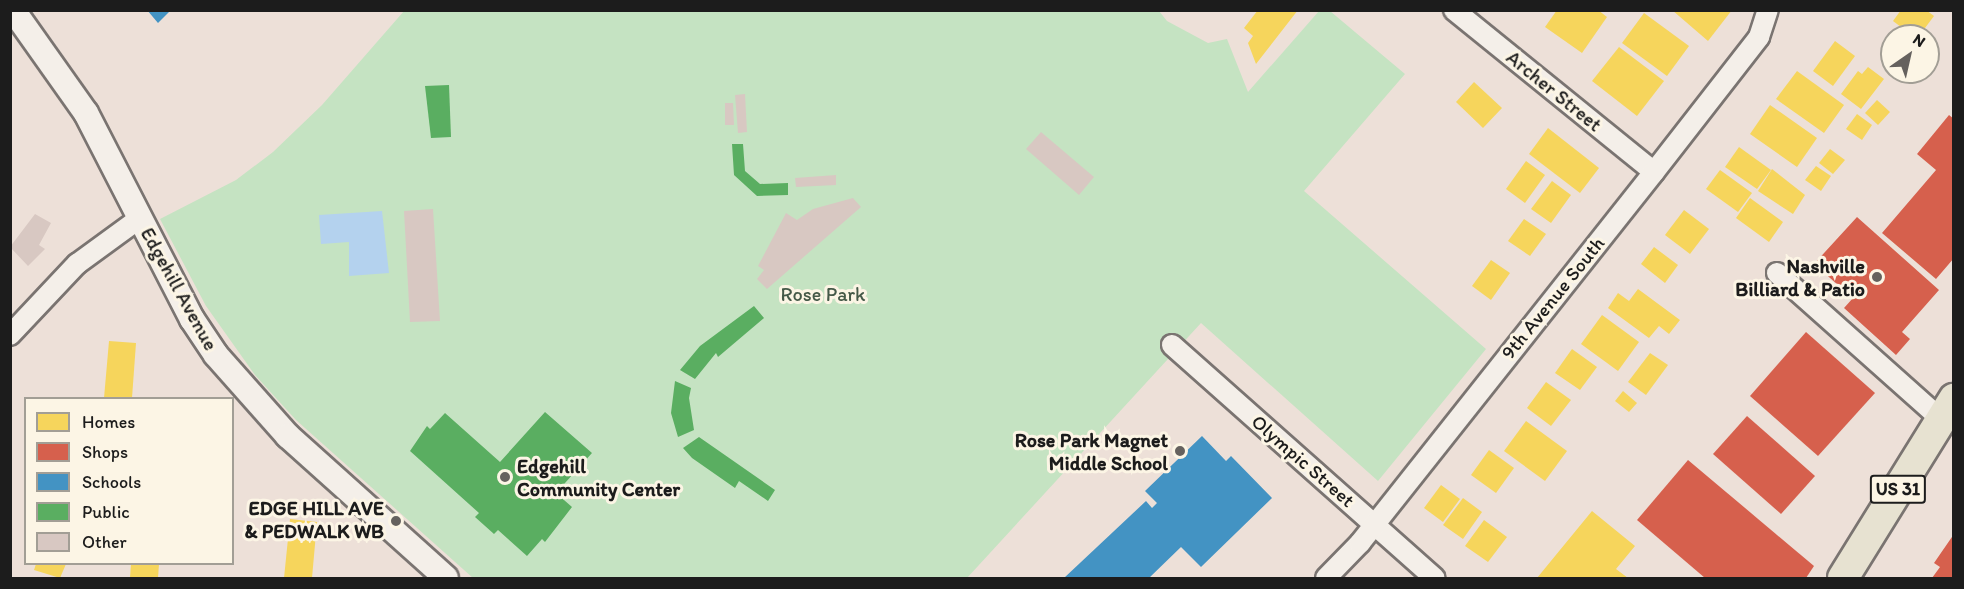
<!DOCTYPE html>
<style>
body{margin:0}
#map{position:relative;width:1964px;height:589px;overflow:hidden;background:#ede0d8;font-family:Itim,sans-serif}
div>[style]{position:absolute}
[style*='--x']{left:calc(var(--x)*1px);top:calc(var(--y)*1px);width:calc(var(--w)*1px);rotate:calc(var(--a)*1deg)}
.green>*{inset:0;background:#c5e3c2}
.water>*{inset:0;background:#b4d2ee}
.homes>*{inset:0;background:#f6d55c}
.shops>*{inset:0;background:#d6604d}
.schools>*{inset:0;background:#4393c3}
.public>*{inset:0;background:#5aae61}
.building>*{inset:0;background:#d8c8c2}
.roads{filter:drop-shadow(2px 0 #7a7471) drop-shadow(-2px 0 #7a7471) drop-shadow(0 2px #7a7471) drop-shadow(0 -2px #7a7471)}
.minor>*{height:20px;margin:-10px;padding:0 10px;transform-origin:10px;border-radius:10px;background:#f4efe9}
.tertiary>*{height:24px;margin:-12px;padding:0 12px;transform-origin:12px;border-radius:12px;background:#f4efe9}
.primary>*{height:30px;margin:-15px;padding:0 15px;transform-origin:15px;border-radius:15px;background:#e7e2d1}
.dots>*{width:16px;height:16px;translate:-50% -50%;box-sizing:border-box;border:3px solid #fcf5e5;border-radius:50%}
span{translate:-50% -50%;white-space:nowrap;text-align:center;line-height:1.15;-webkit-text-stroke:6px #fcf5e5;paint-order:stroke}
.shield-label span{padding:2px 4px;background:#fcf5e5;border:2px solid;border-radius:4px;-webkit-text-stroke-width:0}
.shield-label{font-size:18px;color:#1c1c1c;font-weight:700}
.street-label{font-size:20px;color:#1c1c1c}
.poi-label{font-size:20px;color:#1c1c1c;font-weight:700}
.right{translate:-100% -50%;text-align:right}
.left{translate:0 -50%;text-align:left}
.park-label{font-size:20px;color:#455948}
.frame{position:absolute;inset:0;border:12px solid #1c1c1c;pointer-events:none}
.legend{position:absolute;left:24px;top:397px;width:210px;height:168px;box-sizing:border-box;background:#fcf5e5;border:2px solid #a29e95;margin:0;padding:8px 10px;list-style:none;font-size:18px;color:#1c1c1c}
.legend li{display:flex;align-items:center;gap:12px;height:30px}
.legend b{width:30px;border:2px solid #a29e95}
.north{position:absolute;left:1880px;top:24px;width:60px;height:60px;box-sizing:border-box;background:#fcf5e5;border:2px solid #a29e95;border-radius:50%;rotate:34deg;font-size:16px;font-weight:700;line-height:24px;text-align:center;color:#1c1c1c}
.north::after{content:'';display:block;margin:auto;width:21px;height:27px;background:#65615e;clip-path:polygon(50% 0,100% 100%,50% 72%,0 100%)}
</style>
<div id="map">
<div class="green">
<div style="clip-path:polygon(404px 11px,1159px 11px,1167px 21px,1208px 43px,1227px 39px,1248px 92px,1319px 11px,1330px 11px,1405px 74px,1304px 191px,1486px 349px,1378px 481px,1201px 323px,967px 578px,473px 578px,296px 420px,255px 375px,206px 306px,160px 219px,236px 180px,273px 152px,322px 105px)"></div>
</div>
<div class="water">
<div style="clip-path:polygon(382px 211px,389px 273px,349px 276px,349px 242px,321px 244px,319px 215px)"></div>
</div>
<div class="homes">
<div style="clip-path:polygon(1258px 10px,1298px 10px,1256px 64px,1248px 43px,1253px 36px,1244px 28px)"></div>
<div style="clip-path:polygon(1557px 10px,1598px 10px,1607px 17px,1582px 53px,1545px 27px)"></div>
<div style="clip-path:polygon(1672px 10px,1732px 10px,1708px 41px)"></div>
<div style="clip-path:polygon(1901px 10px,1926px 10px,1934px 16px,1919px 36px,1913px 36px,1893px 21px)"></div>
<div style="clip-path:polygon(1644px 13px,1689px 46px,1667px 76px,1622px 43px)"></div>
<div style="clip-path:polygon(1835px 41px,1855px 56px,1833px 86px,1813px 71px)"></div>
<div style="clip-path:polygon(1619px 47px,1664px 81px,1637px 116px,1592px 81px)"></div>
<div style="clip-path:polygon(1868px 67px,1884px 79px,1861px 109px,1841px 94px,1858px 71px,1862px 74px)"></div>
<div style="clip-path:polygon(1797px 71px,1844px 105px,1824px 133px,1776px 99px)"></div>
<div style="clip-path:polygon(1474px 82px,1502px 108px,1483px 128px,1456px 102px)"></div>
<div style="clip-path:polygon(1877px 100px,1890px 112px,1878px 125px,1865px 113px)"></div>
<div style="clip-path:polygon(1770px 105px,1817px 138px,1797px 167px,1750px 134px)"></div>
<div style="clip-path:polygon(1857px 114px,1872px 125px,1862px 140px,1846px 129px)"></div>
<div style="clip-path:polygon(1548px 128px,1599px 168px,1580px 193px,1529px 154px)"></div>
<div style="clip-path:polygon(1739px 147px,1771px 170px,1757px 189px,1725px 167px)"></div>
<div style="clip-path:polygon(1830px 149px,1845px 160px,1833px 174px,1819px 163px)"></div>
<div style="clip-path:polygon(1526px 161px,1545px 175px,1525px 203px,1506px 189px)"></div>
<div style="clip-path:polygon(1816px 166px,1831px 176px,1821px 191px,1805px 180px)"></div>
<div style="clip-path:polygon(1772px 169px,1805px 195px,1793px 214px,1758px 191px)"></div>
<div style="clip-path:polygon(1720px 170px,1752px 193px,1738px 212px,1706px 189px)"></div>
<div style="clip-path:polygon(1552px 181px,1571px 195px,1551px 223px,1531px 209px)"></div>
<div style="clip-path:polygon(1750px 198px,1783px 222px,1769px 242px,1736px 218px)"></div>
<div style="clip-path:polygon(1684px 210px,1709px 229px,1690px 254px,1665px 235px)"></div>
<div style="clip-path:polygon(1524px 219px,1546px 234px,1530px 256px,1508px 241px)"></div>
<div style="clip-path:polygon(1654px 247px,1678px 265px,1665px 283px,1641px 264px)"></div>
<div style="clip-path:polygon(1491px 260px,1510px 273px,1491px 300px,1472px 286px)"></div>
<div style="clip-path:polygon(1638px 289px,1680px 320px,1669px 334px,1659px 326px,1649px 338px,1608px 308px,1618px 293px,1629px 301px)"></div>
<div style="clip-path:polygon(1602px 315px,1639px 342px,1618px 371px,1581px 344px)"></div>
<div style="clip-path:polygon(109px 341px,136px 343px,132px 398px,104px 398px)"></div>
<div style="clip-path:polygon(1572px 349px,1597px 367px,1580px 390px,1555px 373px)"></div>
<div style="clip-path:polygon(1650px 353px,1668px 365px,1646px 395px,1628px 382px)"></div>
<div style="clip-path:polygon(1546px 382px,1571px 400px,1551px 426px,1527px 408px)"></div>
<div style="clip-path:polygon(1623px 391px,1637px 403px,1629px 412px,1615px 401px)"></div>
<div style="clip-path:polygon(1526px 421px,1567px 451px,1545px 481px,1504px 451px)"></div>
<div style="clip-path:polygon(1489px 450px,1514px 468px,1496px 493px,1471px 475px)"></div>
<div style="clip-path:polygon(1441px 485px,1460px 499px,1443px 522px,1424px 508px)"></div>
<div style="clip-path:polygon(1463px 498px,1482px 512px,1463px 539px,1443px 525px)"></div>
<div style="clip-path:polygon(1592px 511px,1635px 546px,1616px 569px,1628px 578px,1537px 578px)"></div>
<div style="clip-path:polygon(290px 519px,317px 522px,312px 578px,284px 578px)"></div>
<div style="clip-path:polygon(1484px 520px,1507px 537px,1488px 562px,1465px 546px)"></div>
<div style="clip-path:polygon(36px 564px,66px 564px,60px 578px,34px 570px)"></div>
<div style="clip-path:polygon(131px 564px,159px 564px,158px 578px,130px 578px)"></div>
</div>
<div class="shops">
<div style="clip-path:polygon(1949px 115px,1954px 119px,1954px 258px,1936px 279px,1882px 233px,1936px 170px,1917px 154px)"></div>
<div style="clip-path:polygon(1857px 217px,1939px 290px,1902px 332px,1910px 339px,1896px 355px,1844px 308px,1853px 298px,1814px 264px)"></div>
<div style="clip-path:polygon(1806px 332px,1875px 393px,1818px 456px,1750px 396px)"></div>
<div style="clip-path:polygon(1747px 416px,1815px 476px,1781px 514px,1713px 454px)"></div>
<div style="clip-path:polygon(1688px 460px,1814px 566px,1806px 578px,1705px 578px,1637px 520px)"></div>
<div style="clip-path:polygon(1954px 534px,1954px 578px,1932px 578px,1940px 567px,1934px 563px)"></div>
</div>
<div class="schools">
<div style="clip-path:polygon(147px 10px,171px 10px,158px 23px)"></div>
<div style="clip-path:polygon(1202px 436px,1226px 461px,1231px 456px,1272px 498px,1201px 567px,1181px 547px,1149px 578px,1064px 578px,1146px 501px,1152px 508px,1157px 503px,1145px 491px)"></div>
</div>
<div class="public">
<div style="clip-path:polygon(449px 85px,451px 137px,431px 138px,425px 86px)"></div>
<div style="clip-path:polygon(732px 144px,743px 144px,745px 171px,760px 184px,788px 183px,788px 195px,757px 196px,734px 175px)"></div>
<div style="clip-path:polygon(754px 306px,764px 318px,718px 357px,716px 353px,695px 379px,680px 370px,700px 346px)"></div>
<div style="clip-path:polygon(675px 381px,691px 388px,689px 398px,694px 430px,678px 437px,671px 413px)"></div>
<div style="clip-path:polygon(545px 412px,592px 453px,556px 493px,572px 507px,545px 542px,542px 539px,527px 556px,498px 530px,494px 534px,475px 517px,479px 513px,410px 451px,427px 426px,430px 429px,445px 413px,500px 462px)"></div>
<div style="clip-path:polygon(699px 437px,775px 490px,768px 501px,739px 481px,735px 488px,692px 458px,683px 448px)"></div>
</div>
<div class="building">
<div style="clip-path:polygon(745px 94px,747px 132px,738px 133px,735px 95px)"></div>
<div style="clip-path:polygon(725px 103px,733px 103px,734px 125px,725px 125px)"></div>
<div style="clip-path:polygon(1041px 132px,1094px 177px,1079px 195px,1026px 149px)"></div>
<div style="clip-path:polygon(836px 175px,836px 185px,796px 187px,795px 178px)"></div>
<div style="clip-path:polygon(853px 198px,861px 207px,767px 289px,757px 279px,764px 270px,758px 266px,786px 213px,797px 220px,813px 209px)"></div>
<div style="clip-path:polygon(433px 209px,440px 321px,410px 322px,404px 211px)"></div>
<div style="clip-path:polygon(35px 214px,51px 223px,39px 245px,45px 249px,28px 266px,10px 247px)"></div>
</div>
<div class="roads">
<div class="minor">
<div style="--x:1454;--y:10;--w:257;--a:39"></div>
<div style="--x:1777;--y:273;--w:220;--a:41.7"></div>
<div style="--x:10;--y:335;--w:98;--a:-46.7"></div>
<div style="--x:77;--y:264;--w:78;--a:-36.1"></div>
<div style="--x:1172;--y:345;--w:351;--a:41.6"></div>
<div style="--x:1326;--y:578;--w:49;--a:-45.8"></div>
<div style="--x:1360;--y:543;--w:473;--a:-51.6"></div>
<div style="--x:1654;--y:172;--w:171;--a:-52.1"></div>
<div style="--x:1759;--y:37;--w:28;--a:-72"></div>
</div>
<div class="tertiary">
<div style="--x:13;--y:10;--w:126;--a:54.7"></div>
<div style="--x:86;--y:113;--w:232;--a:62.8"></div>
<div style="--x:192;--y:319;--w:43;--a:56.3"></div>
<div style="--x:216;--y:355;--w:108;--a:48.4"></div>
<div style="--x:288;--y:436;--w:212;--a:41.9"></div>
</div>
<div class="primary">
<div style="--x:1843;--y:578;--w:211;--a:-58.2"></div>
</div>
</div>
<div class="dots">
<div style="left:1877px;top:277px;background:#65615e"></div>
<div style="left:1180px;top:451px;background:#65615e"></div>
<div style="left:505px;top:477px;background:#65615e"></div>
<div style="left:396px;top:521px;background:#65615e"></div>
</div>
<div class="shield-label">
<span style="left:1898px;top:489px">US 31</span>
</div>
<div class="street-label">
<span style="left:1554px;top:91px;rotate:39deg">Archer Street</span>
<span style="left:179px;top:289px;rotate:61deg">Edgehill Avenue</span>
<span style="left:1553px;top:298px;rotate:-51deg">9th Avenue South</span>
<span style="left:1303px;top:461px;rotate:41deg">Olympic Street</span>
</div>
<div class="poi-label">
<span class="right" style="left:1865px;top:278px">Nashville<br>Billiard &amp; Patio</span>
<span class="right" style="left:1168px;top:452px">Rose Park Magnet<br>Middle School</span>
<span class="left" style="left:517px;top:478px">Edgehill<br>Community Center</span>
<span class="right" style="left:384px;top:520px">EDGE HILL AVE<br>&amp; PEDWALK WB</span>
</div>
<div class="park-label">
<span style="left:823px;top:294px">Rose Park</span>
</div>
<div class="frame"></div>
<ul class="legend">
<li><b style="height:16px;background:#f6d55c"></b>Homes</li>
<li><b style="height:16px;background:#d6604d"></b>Shops</li>
<li><b style="height:16px;background:#4393c3"></b>Schools</li>
<li><b style="height:16px;background:#5aae61"></b>Public</li>
<li><b style="height:16px;background:#d8c8c2"></b>Other</li>
</ul>
<div class="north">N</div>
</div>
